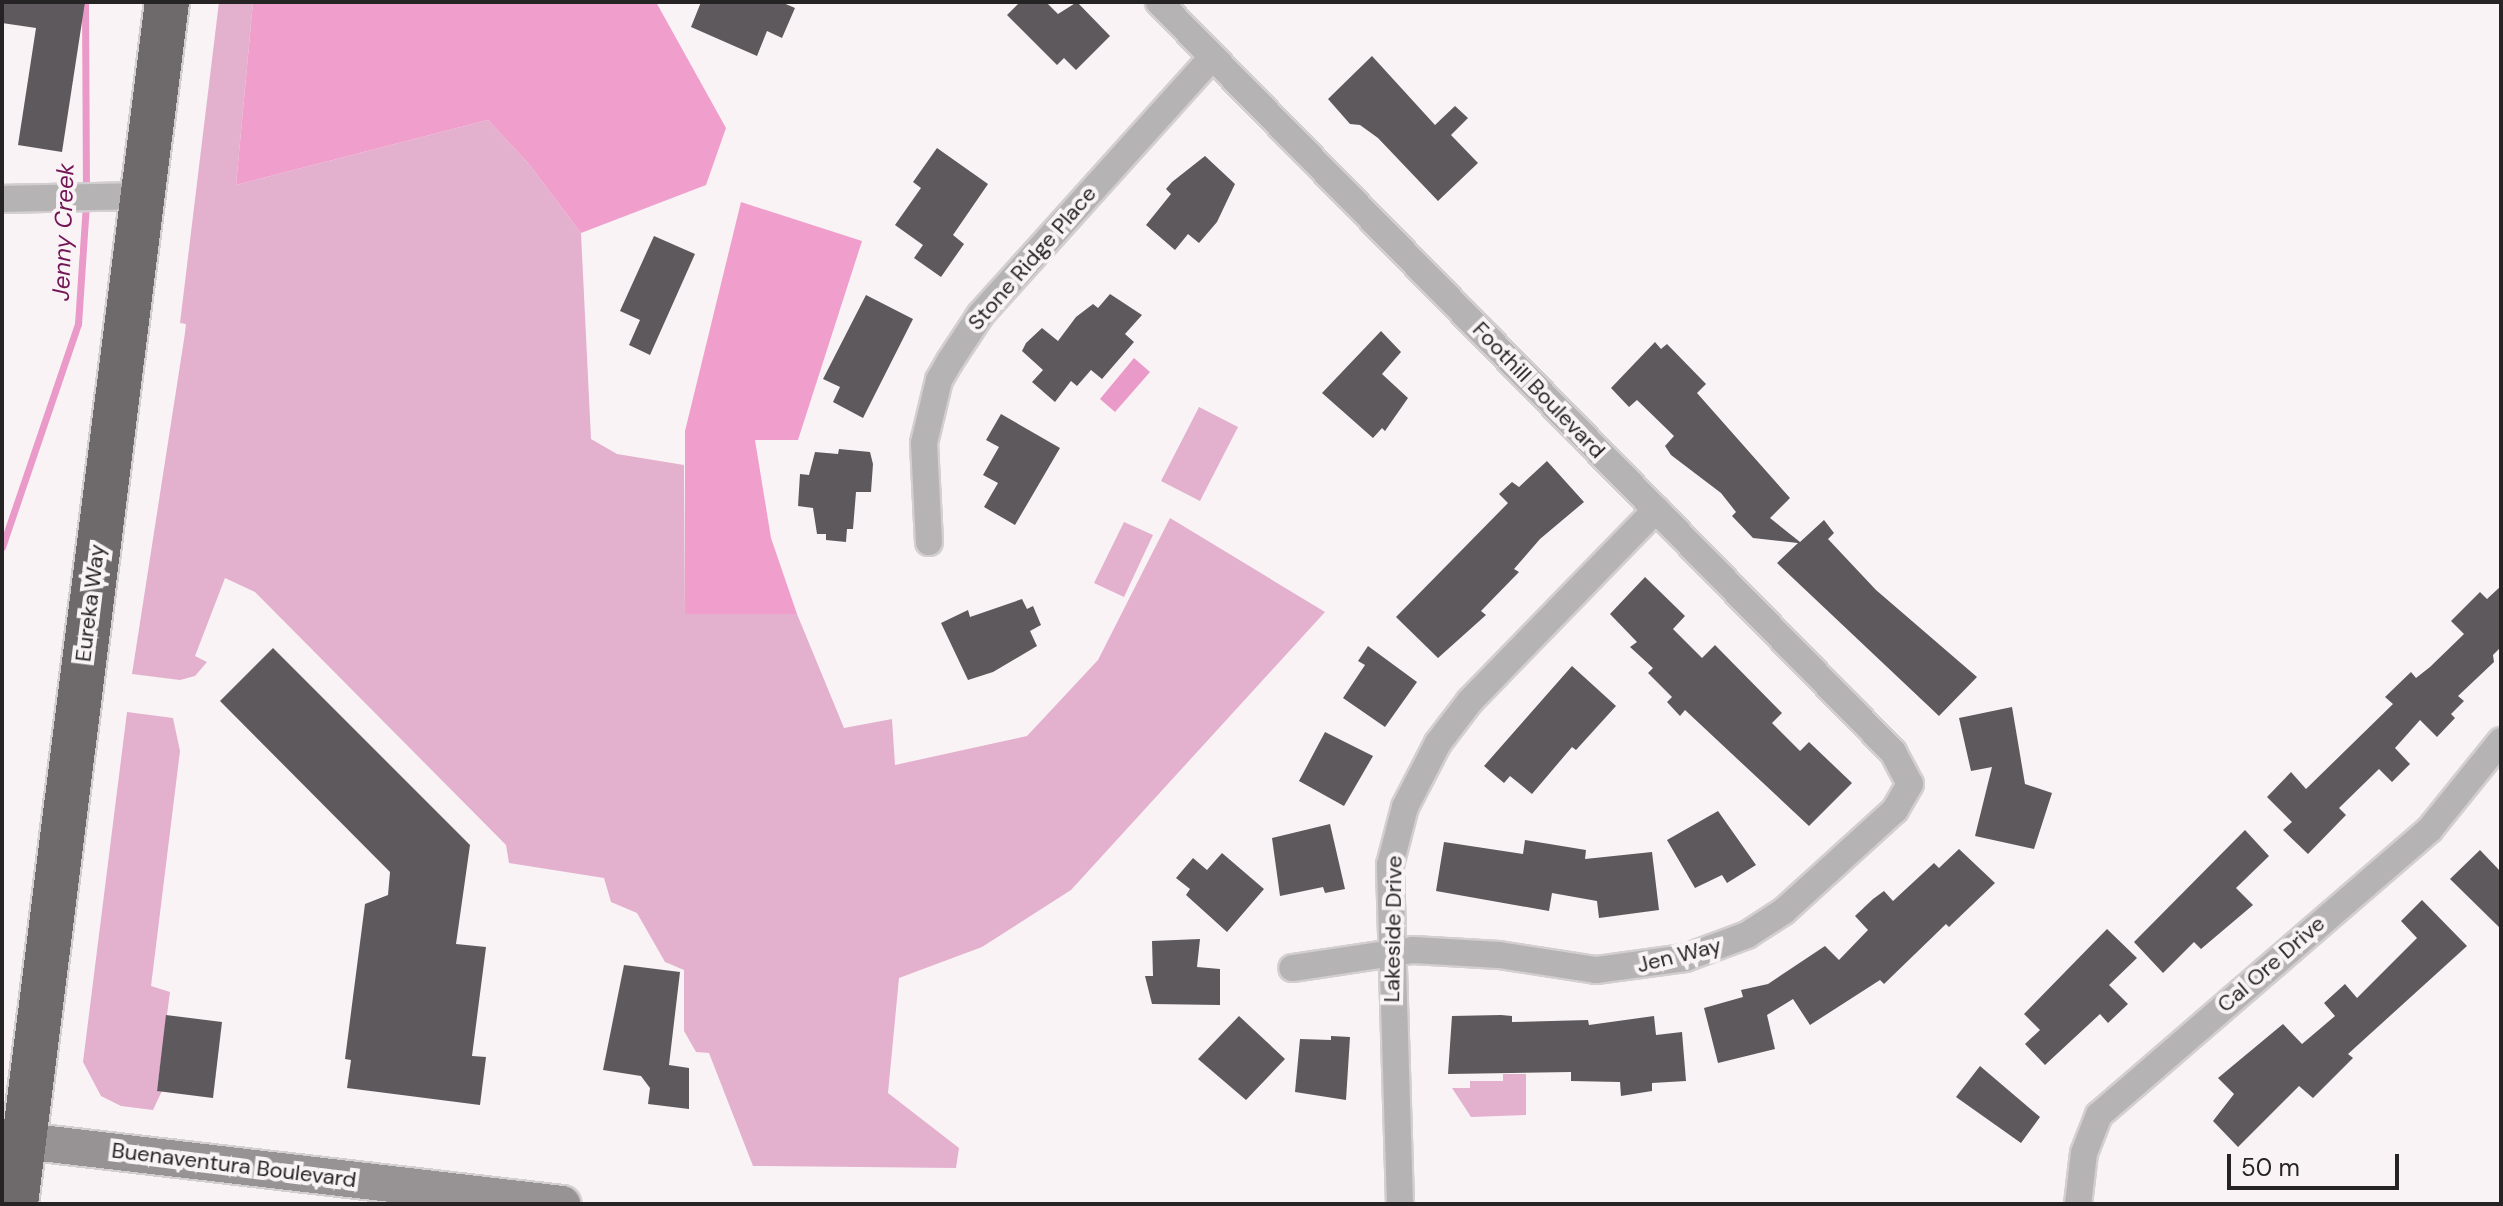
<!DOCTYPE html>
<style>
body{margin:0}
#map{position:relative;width:2503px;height:1206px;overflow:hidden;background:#f9f3f6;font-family:"DM Sans",sans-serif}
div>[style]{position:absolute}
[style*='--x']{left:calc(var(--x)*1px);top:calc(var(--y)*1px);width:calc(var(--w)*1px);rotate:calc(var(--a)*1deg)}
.green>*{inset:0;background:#e3b1cd}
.forest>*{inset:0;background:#f09fcd}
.water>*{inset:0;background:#ea9ac8}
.stream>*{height:7px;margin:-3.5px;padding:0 3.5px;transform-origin:3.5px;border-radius:3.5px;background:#ea9ac8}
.building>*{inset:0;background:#5e595c}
.roads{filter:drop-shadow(2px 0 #d3ced0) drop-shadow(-2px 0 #d3ced0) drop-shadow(0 2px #d3ced0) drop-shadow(0 -2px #d3ced0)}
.street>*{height:26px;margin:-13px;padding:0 13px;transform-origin:13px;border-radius:13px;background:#b6b3b5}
.secondary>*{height:36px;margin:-18px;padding:0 18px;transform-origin:18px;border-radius:18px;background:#979395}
.highway>*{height:44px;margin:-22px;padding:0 22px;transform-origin:22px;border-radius:22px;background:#6e696b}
span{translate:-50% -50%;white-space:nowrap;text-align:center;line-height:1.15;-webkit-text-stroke:8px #f9f3f6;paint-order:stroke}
.street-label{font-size:22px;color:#252324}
.water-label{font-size:24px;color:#721554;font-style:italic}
.frame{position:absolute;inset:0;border:4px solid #252324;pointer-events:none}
.scale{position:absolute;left:2227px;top:1154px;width:172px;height:36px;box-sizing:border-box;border:4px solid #252324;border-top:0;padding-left:10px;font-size:24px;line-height:28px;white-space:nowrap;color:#252324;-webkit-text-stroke:6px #f9f3f6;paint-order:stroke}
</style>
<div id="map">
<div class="green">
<div style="clip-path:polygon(219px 2px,253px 2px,236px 185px,488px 120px,528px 163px,581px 233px,591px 439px,617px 454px,684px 465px,685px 614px,797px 614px,844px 728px,892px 719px,895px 765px,1027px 736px,1098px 660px,1170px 518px,1325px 612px,1071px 890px,982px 947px,899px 978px,888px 1093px,959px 1148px,956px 1168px,753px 1166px,709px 1053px,696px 1052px,684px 1031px,684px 970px,665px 962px,637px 913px,611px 902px,604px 878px,509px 863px,506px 845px,255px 592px,225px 578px,195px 656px,207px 662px,195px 676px,180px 680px,132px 674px,185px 333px,186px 324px,180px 323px)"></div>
<div style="clip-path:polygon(1199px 407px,1238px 427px,1200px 501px,1161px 481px)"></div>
<div style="clip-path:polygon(1124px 522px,1153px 535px,1124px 597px,1094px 583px)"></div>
<div style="clip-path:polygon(127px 712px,173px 718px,180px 751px,151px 986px,170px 992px,157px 1090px,162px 1091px,153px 1110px,121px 1106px,101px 1096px,83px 1062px)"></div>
<div style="clip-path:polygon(1503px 1074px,1526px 1074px,1526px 1115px,1471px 1117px,1452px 1088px,1470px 1088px,1470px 1081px,1503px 1081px)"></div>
</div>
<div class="forest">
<div style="clip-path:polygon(253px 2px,656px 2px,726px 128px,706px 185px,581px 233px,528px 163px,488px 120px,236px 185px)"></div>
<div style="clip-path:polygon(741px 202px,862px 241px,798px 440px,755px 440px,771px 538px,797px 614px,685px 614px,685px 431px)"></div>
</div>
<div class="water">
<div style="clip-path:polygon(1134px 358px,1150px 372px,1115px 412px,1100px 399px)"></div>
</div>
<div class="stream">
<div style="--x:85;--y:2;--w:190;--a:89.7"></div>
<div style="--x:2;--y:547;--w:236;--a:-71.2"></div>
<div style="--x:78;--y:324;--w:120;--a:-86.2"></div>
</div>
<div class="building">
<div style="clip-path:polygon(2px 2px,85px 2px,62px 152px,18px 145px,36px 28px,2px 23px)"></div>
<div style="clip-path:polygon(701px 2px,781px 2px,795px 8px,782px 38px,767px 31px,757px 56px,691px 27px)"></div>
<div style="clip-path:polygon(1020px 2px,1046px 2px,1058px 14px,1077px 2px,1110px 36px,1076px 70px,1064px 58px,1057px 65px,1007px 15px)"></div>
<div style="clip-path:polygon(1372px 56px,1435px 125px,1455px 106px,1468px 118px,1451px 135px,1478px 163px,1438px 201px,1378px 138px,1360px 125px,1350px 124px,1328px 99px)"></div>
<div style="clip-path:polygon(937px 148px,988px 184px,953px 235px,964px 244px,941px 277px,914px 258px,923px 245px,895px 225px,921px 188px,913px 182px)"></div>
<div style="clip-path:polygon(1205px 156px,1235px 184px,1217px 222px,1199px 243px,1188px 234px,1175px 250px,1146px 225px,1171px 194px,1166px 189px,1172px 182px)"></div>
<div style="clip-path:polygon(654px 236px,695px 254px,650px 355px,629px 345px,640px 320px,620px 311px)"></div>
<div style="clip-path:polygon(1110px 294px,1142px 315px,1125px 334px,1134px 342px,1102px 379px,1091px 370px,1077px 386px,1071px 381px,1055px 402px,1032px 382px,1043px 370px,1022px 351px,1026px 343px,1042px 328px,1058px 341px,1076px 317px,1093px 304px,1098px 308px)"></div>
<div style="clip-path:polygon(866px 295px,913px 319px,863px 418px,833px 402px,840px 387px,823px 379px)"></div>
<div style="clip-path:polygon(1381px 331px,1401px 352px,1382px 374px,1408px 398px,1385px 431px,1382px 428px,1373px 438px,1322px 393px)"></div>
<div style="clip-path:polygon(1655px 342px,1661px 349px,1667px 344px,1706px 384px,1697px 393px,1790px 498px,1770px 518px,1800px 542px,1824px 520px,1834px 533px,1828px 539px,1876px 590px,1977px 677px,1939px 716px,1777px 563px,1798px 543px,1753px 538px,1732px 516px,1736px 512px,1721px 493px,1671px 455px,1665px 446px,1674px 436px,1637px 400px,1629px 407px,1611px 388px)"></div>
<div style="clip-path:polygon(1001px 414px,1060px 448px,1015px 525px,984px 507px,998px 483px,983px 475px,999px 447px,986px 440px)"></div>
<div style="clip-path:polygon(839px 449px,870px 452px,873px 464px,871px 492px,856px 492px,853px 529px,847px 529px,846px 542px,826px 540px,826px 534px,817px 534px,813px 508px,798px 506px,800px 474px,809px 475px,815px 452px,838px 454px)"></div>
<div style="clip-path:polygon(1547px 461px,1584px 502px,1540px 539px,1514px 569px,1519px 572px,1481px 611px,1486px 615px,1438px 658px,1396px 617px,1508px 503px,1499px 494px,1512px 482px,1519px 487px)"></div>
<div style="clip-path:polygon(1645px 577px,1685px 616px,1673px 629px,1702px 658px,1715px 645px,1782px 713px,1772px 723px,1800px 751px,1809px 742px,1852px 783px,1809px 826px,1685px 710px,1680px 716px,1667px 702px,1672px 697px,1648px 673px,1653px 668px,1630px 647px,1637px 642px,1610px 614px)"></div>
<div style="clip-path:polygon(2501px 586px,2501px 647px,2493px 655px,2494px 662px,2458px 696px,2464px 701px,2451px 714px,2455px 718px,2437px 737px,2420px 720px,2395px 748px,2410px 764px,2392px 782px,2379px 769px,2339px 808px,2346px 815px,2308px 854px,2283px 830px,2292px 822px,2267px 797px,2291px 772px,2306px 789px,2393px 704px,2385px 697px,2411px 672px,2416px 678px,2430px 667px,2464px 634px,2451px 621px,2480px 592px,2487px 599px)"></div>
<div style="clip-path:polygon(1022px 599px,1027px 609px,1033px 606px,1041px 625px,1030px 631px,1037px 646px,993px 672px,968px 680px,941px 623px,968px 610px,970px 617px)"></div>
<div style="clip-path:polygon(1368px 646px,1417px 682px,1385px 727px,1343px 698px,1365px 665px,1358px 661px)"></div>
<div style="clip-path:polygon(273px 648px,470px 845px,456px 944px,486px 947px,472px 1056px,486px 1057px,480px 1105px,347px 1088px,351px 1060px,345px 1059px,365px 904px,388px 895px,390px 872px,220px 701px)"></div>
<div style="clip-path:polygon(1572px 666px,1616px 706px,1576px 750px,1572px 747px,1532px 794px,1510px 776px,1504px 783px,1484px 766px)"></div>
<div style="clip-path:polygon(2012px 707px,2025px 784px,2052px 793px,2034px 849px,1975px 836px,1992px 767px,1971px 771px,1959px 718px)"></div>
<div style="clip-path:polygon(1325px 732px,1373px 756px,1344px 806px,1299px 781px)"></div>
<div style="clip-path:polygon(1718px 811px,1756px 865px,1727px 883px,1722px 875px,1695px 888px,1667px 840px)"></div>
<div style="clip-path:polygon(1330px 824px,1345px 889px,1325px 893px,1323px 887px,1280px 896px,1272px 838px)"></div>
<div style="clip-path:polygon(2245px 830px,2269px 856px,2236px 888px,2253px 905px,2201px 949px,2194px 942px,2163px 973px,2134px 942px)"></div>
<div style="clip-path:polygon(1525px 840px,1586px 850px,1585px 859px,1652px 852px,1659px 910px,1599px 918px,1597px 901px,1552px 893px,1549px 911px,1436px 891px,1444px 842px,1523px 854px)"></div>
<div style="clip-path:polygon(1959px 849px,1995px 883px,1949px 927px,1946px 924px,1884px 984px,1880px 980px,1810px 1025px,1793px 999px,1767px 1015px,1775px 1049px,1718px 1063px,1704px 1008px,1743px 997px,1741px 990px,1768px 984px,1825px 946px,1839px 960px,1868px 930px,1855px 916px,1873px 899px,1884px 891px,1893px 901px,1934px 863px,1939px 868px)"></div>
<div style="clip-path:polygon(2480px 850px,2501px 872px,2501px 929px,2450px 879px)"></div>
<div style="clip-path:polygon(1222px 853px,1264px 889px,1227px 932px,1186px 895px,1190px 889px,1176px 878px,1193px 858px,1207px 870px)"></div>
<div style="clip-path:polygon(2422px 900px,2467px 946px,2348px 1054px,2353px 1058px,2313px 1098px,2299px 1086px,2238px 1147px,2213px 1121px,2234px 1094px,2218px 1078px,2283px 1024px,2302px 1044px,2335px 1016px,2324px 1003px,2345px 984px,2357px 998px,2417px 938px,2401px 921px)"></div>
<div style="clip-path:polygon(2107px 929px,2137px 958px,2109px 985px,2128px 1004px,2108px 1023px,2100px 1014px,2045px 1065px,2025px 1044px,2040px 1030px,2024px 1014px)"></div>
<div style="clip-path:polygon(1200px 939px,1197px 967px,1220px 969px,1220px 1005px,1152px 1004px,1145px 976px,1153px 976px,1152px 941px)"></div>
<div style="clip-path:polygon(624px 965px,680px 972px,669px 1065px,689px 1068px,689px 1109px,648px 1104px,650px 1088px,641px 1076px,603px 1070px)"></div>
<div style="clip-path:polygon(166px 1015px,222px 1022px,213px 1098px,157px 1091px)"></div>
<div style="clip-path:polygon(1501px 1015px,1512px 1016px,1512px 1022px,1588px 1020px,1589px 1025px,1654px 1016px,1656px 1035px,1682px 1032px,1686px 1081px,1652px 1083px,1652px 1091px,1621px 1096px,1620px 1082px,1571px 1081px,1571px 1072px,1448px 1074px,1452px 1016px)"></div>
<div style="clip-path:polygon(1239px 1016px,1285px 1059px,1246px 1100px,1198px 1059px)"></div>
<div style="clip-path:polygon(1331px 1036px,1350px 1037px,1346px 1100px,1295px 1092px,1300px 1039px,1331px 1040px)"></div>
<div style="clip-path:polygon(1980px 1066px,2040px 1117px,2021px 1143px,1956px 1097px)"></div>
</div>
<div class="roads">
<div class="street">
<div style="--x:1159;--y:2;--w:1049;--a:45.62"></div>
<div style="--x:1893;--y:752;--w:36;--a:62"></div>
<div style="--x:1910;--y:784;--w:30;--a:120"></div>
<div style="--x:1895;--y:810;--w:150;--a:137.7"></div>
<div style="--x:1784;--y:911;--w:44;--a:147"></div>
<div style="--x:1747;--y:935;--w:66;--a:159.6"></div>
<div style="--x:1685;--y:958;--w:90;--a:172.3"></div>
<div style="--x:1596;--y:970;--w:98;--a:-171.2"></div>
<div style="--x:1499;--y:955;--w:86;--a:-176.7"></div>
<div style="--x:1413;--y:950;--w:122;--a:171.5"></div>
<div style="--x:2;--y:199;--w:139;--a:-1.2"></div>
<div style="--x:929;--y:542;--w:99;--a:-92.9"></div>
<div style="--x:924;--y:443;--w:65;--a:-76.6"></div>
<div style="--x:939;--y:380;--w:22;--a:-60"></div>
<div style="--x:950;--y:361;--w:56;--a:-56.6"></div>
<div style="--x:981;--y:314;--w:346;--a:-48"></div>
<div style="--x:1400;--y:1204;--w:339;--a:-91.7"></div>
<div style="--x:1390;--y:865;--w:60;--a:-75.5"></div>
<div style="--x:1405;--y:807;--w:72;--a:-62.7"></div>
<div style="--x:1438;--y:743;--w:53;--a:-52.7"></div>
<div style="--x:1470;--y:701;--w:267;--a:-45.8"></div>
<div style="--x:2078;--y:1204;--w:51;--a:-83.3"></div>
<div style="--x:2084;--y:1153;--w:41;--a:-68.5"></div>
<div style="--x:2099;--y:1115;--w:437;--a:-40.8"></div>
<div style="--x:2430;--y:829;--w:113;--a:-51.1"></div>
</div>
<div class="secondary">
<div style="--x:24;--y:1141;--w:542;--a:6.68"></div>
</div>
<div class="highway">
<div style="--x:16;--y:1204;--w:1211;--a:-82.84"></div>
</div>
</div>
<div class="street-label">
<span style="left:1032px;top:258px;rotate:-49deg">Stone Ridge Place</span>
<span style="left:1539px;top:390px;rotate:46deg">Foothill Boulevard</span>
<span style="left:90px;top:603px;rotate:-83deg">Eureka Way</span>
<span style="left:1393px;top:929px;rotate:-89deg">Lakeside Drive</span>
<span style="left:1679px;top:955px;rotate:-14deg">Jen Way</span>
<span style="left:2271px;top:964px;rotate:-41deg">Cal Ore Drive</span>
<span style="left:234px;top:1165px;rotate:7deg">Buenaventura Boulevard</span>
</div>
<div class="water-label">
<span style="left:63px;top:232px;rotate:-88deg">Jenny Creek</span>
</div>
<div class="frame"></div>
<div class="scale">50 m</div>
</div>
